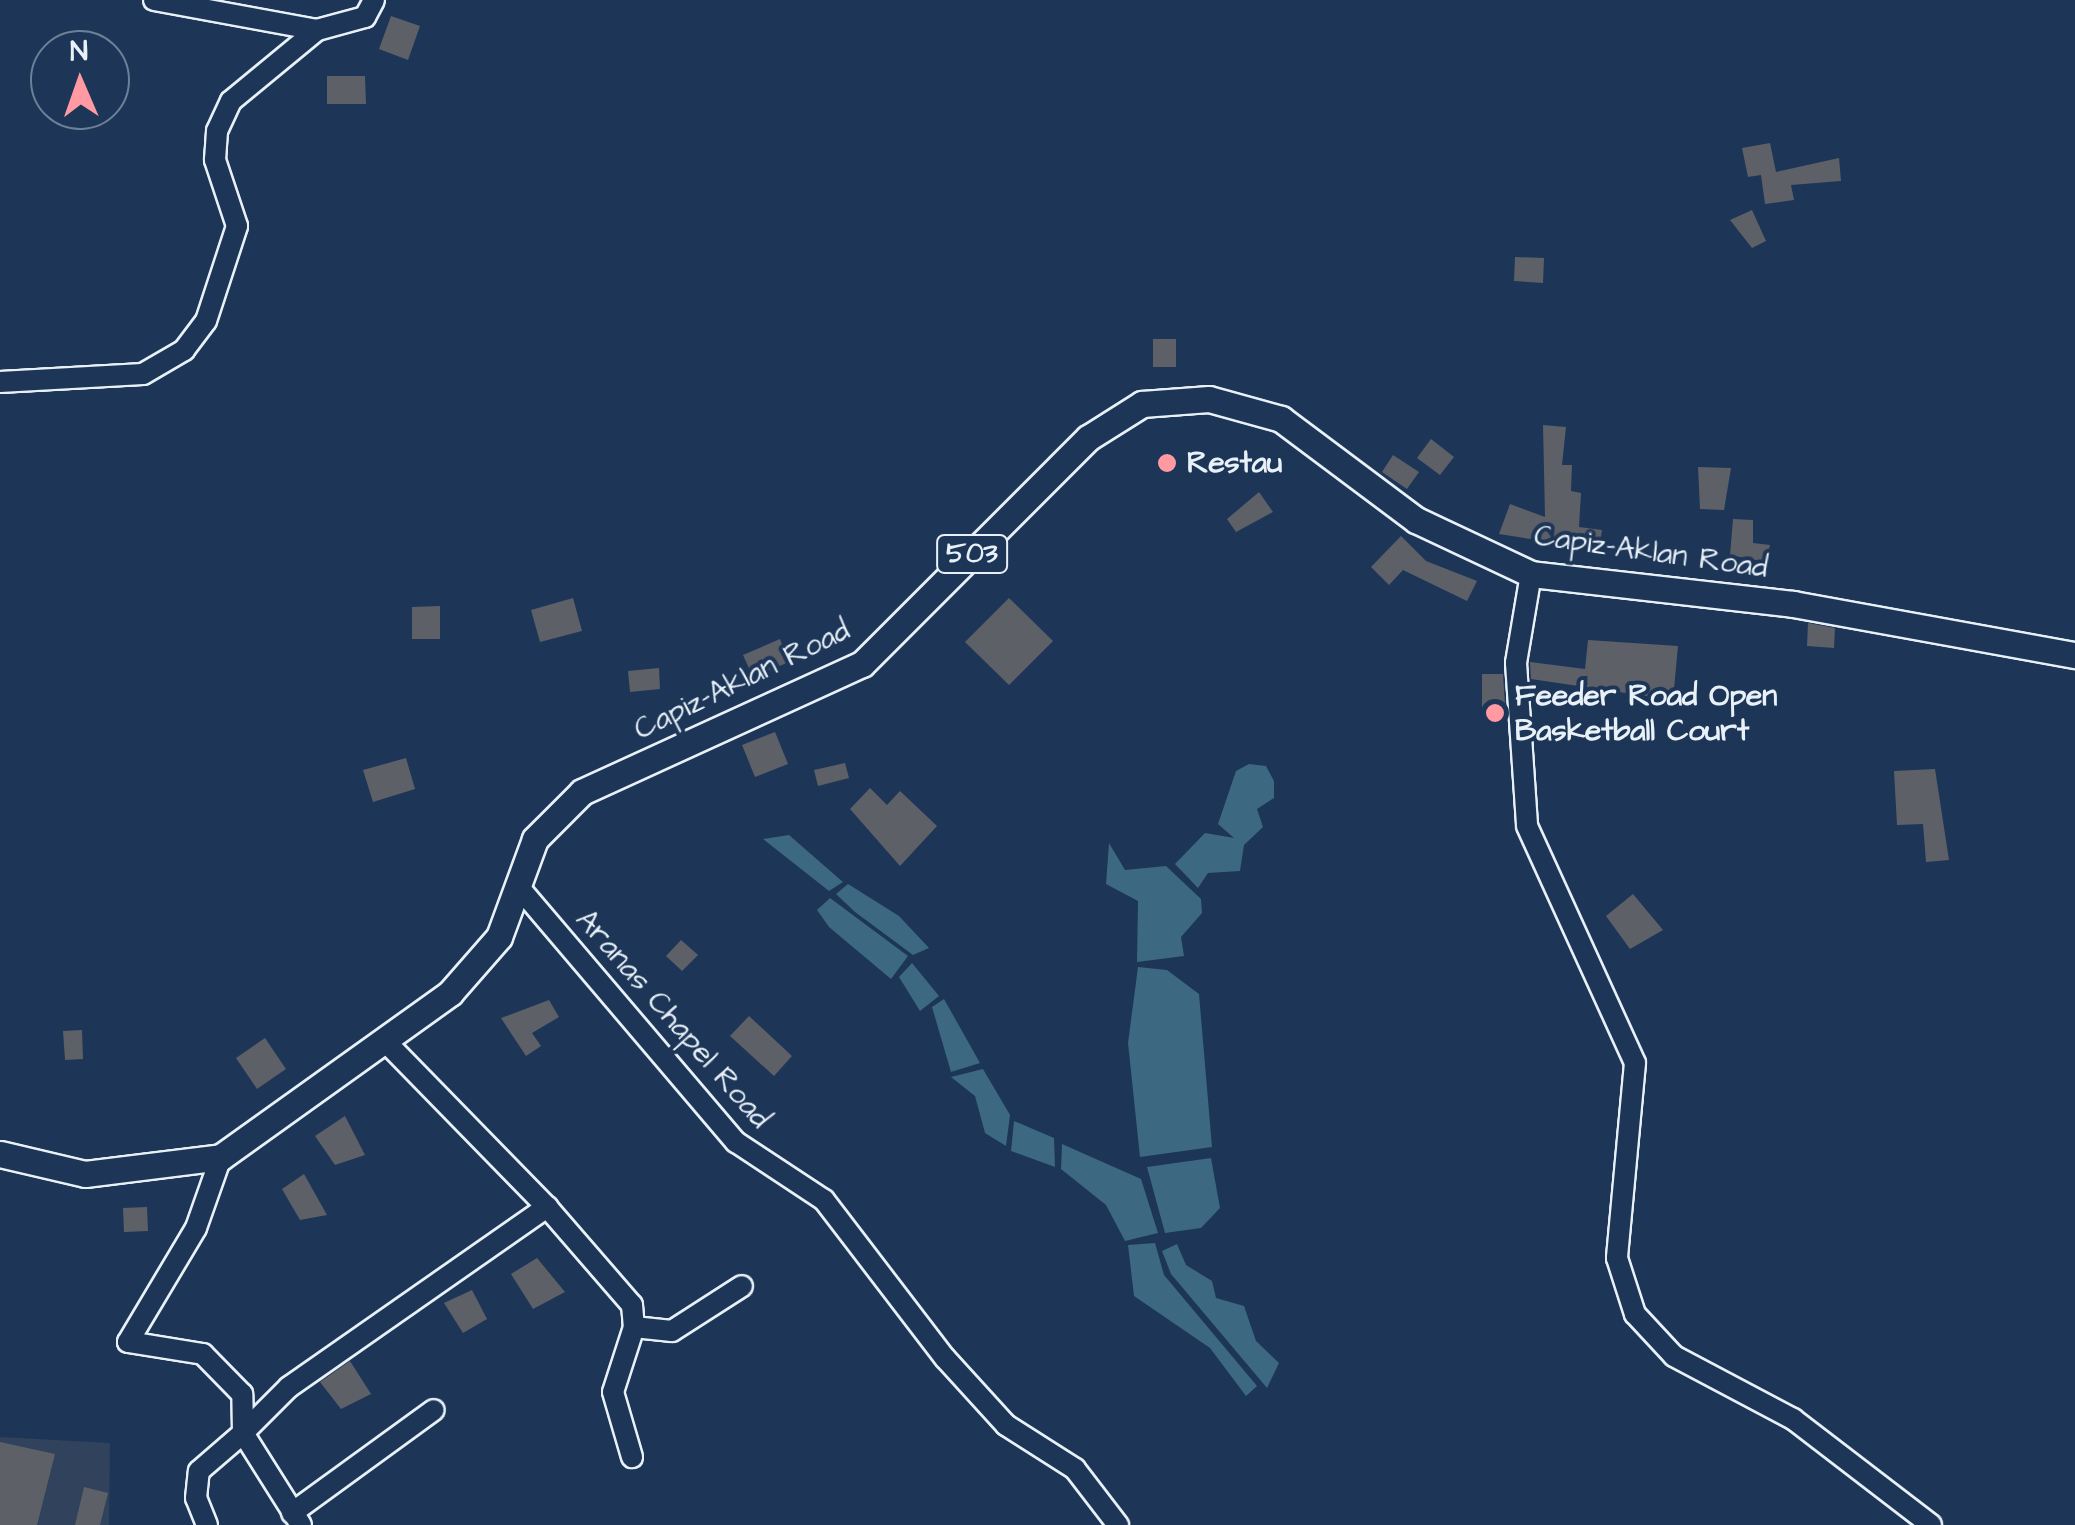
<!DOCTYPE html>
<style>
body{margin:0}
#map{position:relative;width:2075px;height:1525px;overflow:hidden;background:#1d3557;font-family:"Architects Daughter",sans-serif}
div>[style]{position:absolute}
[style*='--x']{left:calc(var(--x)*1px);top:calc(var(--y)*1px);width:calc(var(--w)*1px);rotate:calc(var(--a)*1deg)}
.built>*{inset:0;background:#30425c}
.water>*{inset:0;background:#3c6882}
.building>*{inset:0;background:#5e6068}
.roads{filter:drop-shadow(2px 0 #e8f1f8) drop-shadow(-2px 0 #e8f1f8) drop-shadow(0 2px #e8f1f8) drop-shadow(0 -2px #e8f1f8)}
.minor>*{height:20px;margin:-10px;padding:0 10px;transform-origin:10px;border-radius:10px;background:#1d3557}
.major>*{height:25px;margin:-12.5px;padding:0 12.5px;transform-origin:12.5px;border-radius:12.5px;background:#1d3557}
.dots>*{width:28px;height:28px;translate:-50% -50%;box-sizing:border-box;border:5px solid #1d3557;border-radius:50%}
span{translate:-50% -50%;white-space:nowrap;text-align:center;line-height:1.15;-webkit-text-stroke:8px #1d3557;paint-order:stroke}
.shield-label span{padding:2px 8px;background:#1d3557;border:2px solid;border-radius:8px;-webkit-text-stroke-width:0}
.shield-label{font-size:28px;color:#e8f1f8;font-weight:700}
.poi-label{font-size:30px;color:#e8f1f8;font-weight:700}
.left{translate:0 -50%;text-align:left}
.street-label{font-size:30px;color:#e8f1f8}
.north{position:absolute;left:30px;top:30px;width:100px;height:100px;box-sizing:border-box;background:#1d3557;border:2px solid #6e8097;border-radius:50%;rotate:358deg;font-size:28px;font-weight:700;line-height:40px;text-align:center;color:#e8f1f8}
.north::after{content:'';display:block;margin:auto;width:35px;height:45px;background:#ff9aa2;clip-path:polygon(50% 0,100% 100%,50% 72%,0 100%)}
</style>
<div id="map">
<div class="built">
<div style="clip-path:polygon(0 1437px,110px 1443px,109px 1525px,0 1525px)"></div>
</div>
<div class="water">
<div style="clip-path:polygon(1249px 764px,1266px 766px,1274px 781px,1274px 798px,1257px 809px,1263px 827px,1244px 845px,1240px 871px,1208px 873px,1198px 888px,1175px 864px,1205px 833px,1234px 838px,1218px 824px,1236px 771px)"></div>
<div style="clip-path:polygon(789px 835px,843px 882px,829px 891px,763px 839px)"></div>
<div style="clip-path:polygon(1109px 843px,1125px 870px,1166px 866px,1201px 899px,1202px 913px,1181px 937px,1184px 956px,1137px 962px,1138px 901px,1106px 884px)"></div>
<div style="clip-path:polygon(848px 884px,899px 916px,929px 948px,913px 955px,855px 912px,836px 894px)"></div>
<div style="clip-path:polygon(830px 898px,908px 956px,891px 979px,829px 927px,817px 910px)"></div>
<div style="clip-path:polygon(912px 963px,939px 996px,920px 1011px,899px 977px)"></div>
<div style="clip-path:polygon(1138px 967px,1167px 970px,1199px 994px,1212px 1147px,1140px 1157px,1128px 1043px)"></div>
<div style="clip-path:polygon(944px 999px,980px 1063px,951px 1072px,932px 1007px)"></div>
<div style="clip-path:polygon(983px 1069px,1010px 1115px,1006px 1146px,985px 1133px,975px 1096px,951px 1077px)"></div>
<div style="clip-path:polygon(1014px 1121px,1054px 1138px,1055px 1167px,1011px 1151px)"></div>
<div style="clip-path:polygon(1062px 1144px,1141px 1179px,1158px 1233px,1125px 1241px,1106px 1205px,1061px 1169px)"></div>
<div style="clip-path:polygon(1211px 1158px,1220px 1208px,1201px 1228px,1165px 1233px,1147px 1167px)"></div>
<div style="clip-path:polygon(1155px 1243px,1164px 1275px,1257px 1386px,1246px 1396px,1210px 1348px,1134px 1296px,1128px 1245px)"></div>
<div style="clip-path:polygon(1177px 1244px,1186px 1265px,1212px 1281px,1216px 1298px,1244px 1306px,1256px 1341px,1279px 1363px,1267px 1388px,1171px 1274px,1162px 1251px)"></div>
</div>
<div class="building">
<div style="clip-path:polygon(391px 16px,420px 26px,408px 60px,379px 49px)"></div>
<div style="clip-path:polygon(327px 76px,365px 76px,366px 104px,327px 104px)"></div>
<div style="clip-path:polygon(1770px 143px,1776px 172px,1839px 158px,1841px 181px,1791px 185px,1794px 200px,1765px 204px,1761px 175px,1748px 177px,1742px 148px)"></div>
<div style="clip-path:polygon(1752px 210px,1766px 241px,1752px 248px,1730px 220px)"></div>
<div style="clip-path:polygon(1515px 257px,1544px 258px,1543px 283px,1514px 281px)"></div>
<div style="clip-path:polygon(1153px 339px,1176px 339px,1176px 367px,1153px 367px)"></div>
<div style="clip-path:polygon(1543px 425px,1566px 427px,1562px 465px,1572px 465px,1571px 491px,1581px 493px,1579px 527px,1602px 530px,1599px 550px,1499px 534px,1510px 504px,1545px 517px)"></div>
<div style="clip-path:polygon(1431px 439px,1454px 457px,1440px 475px,1417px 458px)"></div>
<div style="clip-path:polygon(1393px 455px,1419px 472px,1407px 489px,1382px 472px)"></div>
<div style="clip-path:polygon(1698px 467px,1731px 468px,1724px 510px,1700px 509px)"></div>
<div style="clip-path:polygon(1259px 492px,1273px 512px,1236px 532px,1227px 519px)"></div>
<div style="clip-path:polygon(1733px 519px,1753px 520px,1753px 543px,1770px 545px,1765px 562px,1730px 555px)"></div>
<div style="clip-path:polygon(1401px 536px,1426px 561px,1477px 581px,1467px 601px,1403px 570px,1389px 585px,1371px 567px)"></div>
<div style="clip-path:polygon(573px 598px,582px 631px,540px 642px,531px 610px)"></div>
<div style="clip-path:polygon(1009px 598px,1053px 641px,1009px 685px,965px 642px)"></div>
<div style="clip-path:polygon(440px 606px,440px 639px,412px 639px,412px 607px)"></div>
<div style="clip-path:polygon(1808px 623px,1835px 628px,1834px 648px,1807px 646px)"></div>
<div style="clip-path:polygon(780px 639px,789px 662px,753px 677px,743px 655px)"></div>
<div style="clip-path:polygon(1588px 640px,1678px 646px,1673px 700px,1531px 679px,1530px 662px,1585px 669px)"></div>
<div style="clip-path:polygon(659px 668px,660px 689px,630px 692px,628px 671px)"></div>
<div style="clip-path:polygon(1482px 674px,1503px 674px,1506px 719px,1482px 716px)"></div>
<div style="clip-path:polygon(775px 732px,788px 764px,755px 777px,742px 745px)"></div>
<div style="clip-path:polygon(406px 758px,415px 789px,373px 802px,363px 770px)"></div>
<div style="clip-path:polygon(845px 763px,849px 778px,818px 786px,814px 770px)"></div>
<div style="clip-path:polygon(1935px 769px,1949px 860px,1926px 862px,1923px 824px,1897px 825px,1894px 771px)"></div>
<div style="clip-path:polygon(870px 788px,887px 805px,900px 791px,937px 826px,900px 866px,850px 809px)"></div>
<div style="clip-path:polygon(1633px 894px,1663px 930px,1630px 949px,1606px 916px)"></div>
<div style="clip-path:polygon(681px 940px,698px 955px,682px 971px,666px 956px)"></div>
<div style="clip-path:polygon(549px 1000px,559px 1017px,532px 1033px,541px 1046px,526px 1056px,501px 1018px)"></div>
<div style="clip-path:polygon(749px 1016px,792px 1056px,774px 1076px,730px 1036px)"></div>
<div style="clip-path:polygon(82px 1030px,83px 1059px,65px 1060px,63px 1031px)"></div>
<div style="clip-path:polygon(265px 1038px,286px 1069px,257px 1089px,236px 1058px)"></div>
<div style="clip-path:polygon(345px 1116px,365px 1155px,335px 1165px,315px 1136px)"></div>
<div style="clip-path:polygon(304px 1174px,327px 1215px,300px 1220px,282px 1189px)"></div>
<div style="clip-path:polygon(147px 1207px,148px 1231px,124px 1232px,123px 1208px)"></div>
<div style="clip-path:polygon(537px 1258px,565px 1292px,533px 1309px,511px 1274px)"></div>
<div style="clip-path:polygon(472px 1290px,487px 1319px,463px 1333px,444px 1303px)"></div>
<div style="clip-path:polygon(350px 1361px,371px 1394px,341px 1409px,320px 1382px)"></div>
<div style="clip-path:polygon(0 1442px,55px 1454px,37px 1525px,0 1525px)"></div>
<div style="clip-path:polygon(84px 1487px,108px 1493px,100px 1525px,75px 1525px)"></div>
</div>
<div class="roads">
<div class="minor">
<div style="--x:154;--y:0;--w:166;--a:10.4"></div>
<div style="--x:317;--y:30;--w:50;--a:-15.2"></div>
<div style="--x:365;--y:17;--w:19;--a:-62"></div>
<div style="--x:0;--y:382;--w:143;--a:-3.2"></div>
<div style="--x:143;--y:374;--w:48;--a:-30.3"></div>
<div style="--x:184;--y:350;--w:36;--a:-53"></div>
<div style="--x:206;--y:321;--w:100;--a:-71.9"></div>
<div style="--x:237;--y:226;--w:70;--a:-108.4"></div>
<div style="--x:215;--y:160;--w:29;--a:-86"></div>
<div style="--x:217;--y:131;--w:33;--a:-65"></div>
<div style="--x:231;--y:101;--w:112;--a:-39.5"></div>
<div style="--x:1531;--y:574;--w:90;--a:99.6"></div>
<div style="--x:1516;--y:663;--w:163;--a:86.1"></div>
<div style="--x:1527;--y:826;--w:260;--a:65.5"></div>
<div style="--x:1635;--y:1063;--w:196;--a:95.3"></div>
<div style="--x:1617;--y:1258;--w:59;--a:72.2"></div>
<div style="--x:1635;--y:1314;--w:57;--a:47.1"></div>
<div style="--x:1674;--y:1356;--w:135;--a:27.9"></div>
<div style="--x:1793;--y:1419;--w:174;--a:37.5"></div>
<div style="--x:517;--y:885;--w:338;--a:49.6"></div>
<div style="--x:736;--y:1142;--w:105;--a:33.4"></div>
<div style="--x:824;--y:1200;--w:199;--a:52.6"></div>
<div style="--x:945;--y:1358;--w:91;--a:47.7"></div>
<div style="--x:1006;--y:1425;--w:82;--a:32.5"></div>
<div style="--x:1075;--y:1469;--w:71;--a:52.5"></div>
<div style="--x:547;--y:1207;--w:130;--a:49.1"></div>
<div style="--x:632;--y:1305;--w:22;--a:85"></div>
<div style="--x:634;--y:1327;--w:68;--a:107.9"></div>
<div style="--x:613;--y:1392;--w:68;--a:73.7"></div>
<div style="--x:634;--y:1327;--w:38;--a:6"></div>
<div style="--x:672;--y:1331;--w:83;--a:-32.7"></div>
<div style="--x:292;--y:1513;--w:175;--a:-36"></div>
<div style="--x:207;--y:1525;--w:29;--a:-112"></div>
<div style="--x:196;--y:1498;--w:27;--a:-84"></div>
<div style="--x:199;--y:1471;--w:58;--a:-40.8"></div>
<div style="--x:243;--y:1433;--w:39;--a:-91"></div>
<div style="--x:242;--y:1394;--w:56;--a:-134.3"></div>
<div style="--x:203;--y:1354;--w:76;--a:-170.9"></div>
<div style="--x:128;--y:1342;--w:133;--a:-59.2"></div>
<div style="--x:196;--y:1228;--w:75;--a:-70.6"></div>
<div style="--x:301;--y:1525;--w:109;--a:-122.2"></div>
<div style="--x:243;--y:1433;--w:65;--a:-45"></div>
<div style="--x:289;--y:1387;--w:315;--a:-34.9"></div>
<div style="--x:547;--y:1207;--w:229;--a:-134.3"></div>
</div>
<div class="major">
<div style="--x:0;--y:1154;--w:87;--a:13.2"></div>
<div style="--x:85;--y:1174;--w:137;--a:-7.1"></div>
<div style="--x:221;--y:1157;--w:282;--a:-35.6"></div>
<div style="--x:450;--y:993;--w:74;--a:-48.8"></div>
<div style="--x:499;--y:937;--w:104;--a:-69.8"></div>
<div style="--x:535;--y:839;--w:66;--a:-45"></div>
<div style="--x:582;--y:792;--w:308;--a:-24.6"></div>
<div style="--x:862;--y:664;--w:320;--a:-45"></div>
<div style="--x:1088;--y:438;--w:64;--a:-32.2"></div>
<div style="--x:1142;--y:404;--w:67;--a:-4.3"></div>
<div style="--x:1209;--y:399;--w:75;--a:15.5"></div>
<div style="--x:1281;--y:419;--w:169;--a:36.8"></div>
<div style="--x:1416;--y:520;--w:127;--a:25.2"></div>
<div style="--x:1531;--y:574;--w:264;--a:6.5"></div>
<div style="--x:1793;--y:604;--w:287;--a:10.3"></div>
</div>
</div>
<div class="dots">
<div style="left:1167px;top:463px;background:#ff9aa2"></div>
<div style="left:1495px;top:713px;background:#ff9aa2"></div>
</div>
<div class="shield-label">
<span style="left:972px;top:554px">503</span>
</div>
<div class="poi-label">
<span class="left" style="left:1187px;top:463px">Restau</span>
<span class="left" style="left:1515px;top:713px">Feeder Road Open<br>Basketball Court</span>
</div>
<div class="street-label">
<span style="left:1651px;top:552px;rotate:8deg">Capiz-Aklan Road</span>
<span style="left:742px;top:680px;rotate:-26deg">Capiz-Aklan Road</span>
<span style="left:673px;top:1019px;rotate:49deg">Aranas Chapel Road</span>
</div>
<div class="north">N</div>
</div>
